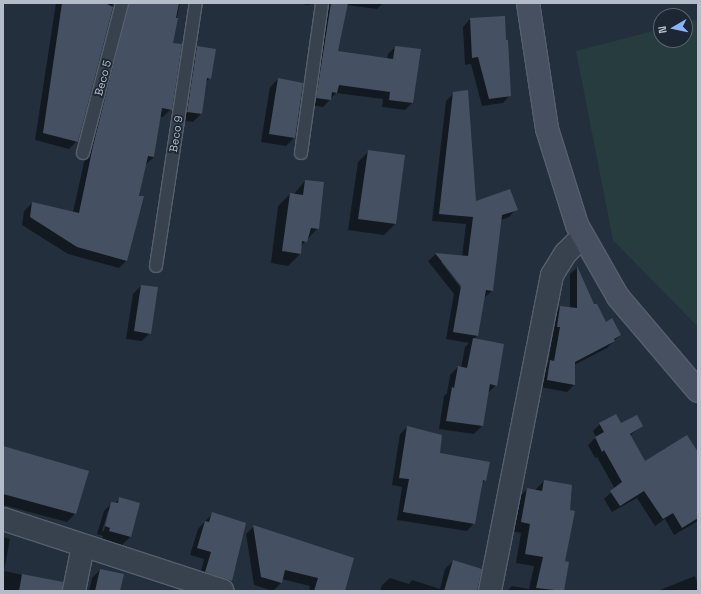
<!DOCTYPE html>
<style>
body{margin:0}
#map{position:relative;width:701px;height:594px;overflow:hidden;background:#242f3e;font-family:"Space Grotesk",sans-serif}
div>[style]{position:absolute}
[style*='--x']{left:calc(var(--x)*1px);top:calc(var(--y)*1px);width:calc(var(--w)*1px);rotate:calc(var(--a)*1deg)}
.green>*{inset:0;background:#263c3f}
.shadow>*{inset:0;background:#0007}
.building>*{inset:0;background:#455162}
.roads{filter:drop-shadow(1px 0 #565f6c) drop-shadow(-1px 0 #565f6c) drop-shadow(0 1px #565f6c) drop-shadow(0 -1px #565f6c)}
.service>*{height:12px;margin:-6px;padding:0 6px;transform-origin:6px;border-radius:6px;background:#38414e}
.minor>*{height:22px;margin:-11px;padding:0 11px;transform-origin:11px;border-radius:11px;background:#38414e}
.secondary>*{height:22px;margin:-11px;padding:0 11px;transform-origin:11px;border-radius:11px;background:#465061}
span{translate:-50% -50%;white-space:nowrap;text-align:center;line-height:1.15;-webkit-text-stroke:3.5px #1d2633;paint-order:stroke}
.street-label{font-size:11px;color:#b4bcc9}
.frame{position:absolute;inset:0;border:4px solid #b4bcc9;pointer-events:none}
.north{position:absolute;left:653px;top:8px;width:40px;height:40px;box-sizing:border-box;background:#1d2633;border:1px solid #59626f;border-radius:50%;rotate:261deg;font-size:11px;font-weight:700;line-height:16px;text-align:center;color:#b4bcc9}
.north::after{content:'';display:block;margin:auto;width:14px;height:18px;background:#8ab4f8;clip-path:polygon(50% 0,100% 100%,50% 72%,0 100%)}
</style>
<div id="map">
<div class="green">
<div style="clip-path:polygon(698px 19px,698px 327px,613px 240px,576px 51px,661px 29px,661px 40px,685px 40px,685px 23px)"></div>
</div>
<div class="shadow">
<div style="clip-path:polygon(56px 3px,180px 3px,172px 43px,171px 109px,163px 117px,160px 117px,154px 157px,145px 165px,127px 260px,119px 268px,68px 254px,22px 225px,24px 211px,32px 203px,73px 212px,119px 5px,113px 4px,77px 141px,69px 149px,35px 140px)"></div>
<div style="clip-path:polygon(296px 3px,314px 3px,308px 5px)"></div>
<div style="clip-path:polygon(316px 3px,383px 3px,377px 9px,346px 5px,337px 52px,387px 59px,388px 54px,395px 47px,420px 50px,412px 103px,405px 110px,382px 107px,383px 99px,336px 93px,323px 107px,309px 105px)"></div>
<div style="clip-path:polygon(470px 19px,510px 95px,503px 103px,482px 106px,471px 64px,465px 65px,463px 27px)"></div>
<div style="clip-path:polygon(197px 47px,210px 78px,206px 82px,201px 114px,193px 122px,180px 120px,189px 55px)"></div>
<div style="clip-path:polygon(278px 79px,294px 138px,286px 146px,261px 142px,270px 87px)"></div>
<div style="clip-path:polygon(evenodd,454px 93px,475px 202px,516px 209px,509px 217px,501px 220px,492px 291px,484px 298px,477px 336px,474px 339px,496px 385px,488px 393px,482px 426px,474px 434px,439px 429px,444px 396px,447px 393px,450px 375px,458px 367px,461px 368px,465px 347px,469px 343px,446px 339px,454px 294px,428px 261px,436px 254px,462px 257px,466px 224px,432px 221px,446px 101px,454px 93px,441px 262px,443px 262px,465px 290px,463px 291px,441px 262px)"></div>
<div style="clip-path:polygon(369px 151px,404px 156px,395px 224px,384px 235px,348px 230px,358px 162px)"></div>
<div style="clip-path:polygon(305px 181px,318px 228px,301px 246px,300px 254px,288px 266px,271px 263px,278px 206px,290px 194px,293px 195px)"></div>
<div style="clip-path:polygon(577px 268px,593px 304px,605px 323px,620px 335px,607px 348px,574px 365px,574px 385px,567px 392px,540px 387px,543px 368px,548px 364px,553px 334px,550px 334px,553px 314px,560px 307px,570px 308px,570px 274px)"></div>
<div style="clip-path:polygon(141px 286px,150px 333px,142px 341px,126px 339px,133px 294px)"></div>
<div style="clip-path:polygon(600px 424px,642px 425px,630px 436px,644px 463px,698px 453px,698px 521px,674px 535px,665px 519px,655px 526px,637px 498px,612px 512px,604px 499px,615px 489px,597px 457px,595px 458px,588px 445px,596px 437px,593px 431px)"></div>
<div style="clip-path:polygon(407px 427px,439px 454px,485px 480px,481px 484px,474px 523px,467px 531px,397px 520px,402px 487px,392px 485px,400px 434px)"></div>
<div style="clip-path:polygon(3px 447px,75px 514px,67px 522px,3px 505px)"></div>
<div style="clip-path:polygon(544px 481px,564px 562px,568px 563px,563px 591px,507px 591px,512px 586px,529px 589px,534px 566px,516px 563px,521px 533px,513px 531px,518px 498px,527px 489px,535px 490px)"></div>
<div style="clip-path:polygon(evenodd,120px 498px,139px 504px,130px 537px,122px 545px,102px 539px,103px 536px,97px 534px,104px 511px,112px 503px,115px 504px,120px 498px,108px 511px,110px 511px,104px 531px,102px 531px,108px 511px)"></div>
<div style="clip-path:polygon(212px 514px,245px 524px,231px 581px,224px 588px,199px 579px,204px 559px,190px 555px,198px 529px)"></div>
<div style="clip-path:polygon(253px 527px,339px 591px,309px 591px,310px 586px,282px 579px,281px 583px,273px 591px,254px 585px,246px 534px)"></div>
<div style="clip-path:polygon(3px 537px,10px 539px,4px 571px,52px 581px,50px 591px,3px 591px)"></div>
<div style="clip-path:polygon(453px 561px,476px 591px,380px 591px,382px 585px,390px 578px,409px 584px,412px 580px,440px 589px,445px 569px)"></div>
<div style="clip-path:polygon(100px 570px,119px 591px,89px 591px,92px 578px)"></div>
<div style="clip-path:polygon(695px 576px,698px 585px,698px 591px,657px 591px)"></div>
</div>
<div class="building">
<div style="clip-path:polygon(62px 3px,105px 3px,113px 7px,78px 142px,43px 133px)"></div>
<div style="clip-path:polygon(129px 3px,179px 3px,176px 18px,178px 18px,173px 43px,182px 44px,172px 110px,162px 108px,154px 157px,148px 156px,139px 196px,144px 196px,127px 261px,77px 247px,30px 217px,32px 202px,79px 213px,93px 146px)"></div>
<div style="clip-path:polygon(331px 3px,348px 3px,338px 51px,393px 59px,395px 46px,421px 49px,413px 103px,389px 100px,390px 92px,339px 85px,337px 93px,332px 92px,331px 100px,316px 98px)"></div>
<div style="clip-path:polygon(505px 16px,506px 40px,508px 40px,511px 96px,489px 99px,478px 57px,472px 58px,470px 18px)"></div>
<div style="clip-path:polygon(197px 46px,216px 49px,211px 79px,207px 78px,202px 114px,187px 112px)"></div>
<div style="clip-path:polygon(278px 78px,303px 83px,295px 138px,269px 134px)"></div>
<div style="clip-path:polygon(468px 90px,476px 201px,510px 189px,518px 210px,502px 215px,493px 291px,486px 290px,478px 336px,453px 332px,461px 286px,435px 253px,468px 256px,473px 217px,439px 214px,453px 92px)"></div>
<div style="clip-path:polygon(368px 150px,405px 155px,396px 224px,358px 219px)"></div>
<div style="clip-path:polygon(305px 180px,324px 182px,319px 229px,311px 228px,307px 242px,302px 241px,301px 254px,282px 251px,290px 193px,303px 195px)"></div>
<div style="clip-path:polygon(577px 266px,594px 304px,597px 304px,606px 322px,612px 318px,621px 335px,614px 339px,615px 341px,575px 362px,575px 385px,547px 380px,550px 360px,554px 361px,560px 327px,557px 327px,560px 306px,577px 308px)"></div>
<div style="clip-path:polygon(141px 285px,158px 287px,151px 334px,134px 331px)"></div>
<div style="clip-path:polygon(473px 338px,504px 344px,497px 386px,490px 384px,483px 426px,446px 421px,452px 387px,454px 388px,458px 366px,467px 368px)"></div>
<div style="clip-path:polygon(616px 414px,621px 423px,637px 415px,643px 426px,630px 434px,645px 461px,687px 435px,698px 452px,698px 518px,682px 528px,673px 513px,663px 519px,644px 491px,620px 506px,610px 491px,622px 482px,604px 450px,602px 452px,595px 437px,604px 432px,599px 423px)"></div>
<div style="clip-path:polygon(407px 426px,442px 435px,440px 453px,490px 462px,486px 481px,483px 480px,475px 524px,403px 512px,409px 479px,399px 478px)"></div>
<div style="clip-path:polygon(3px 446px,89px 471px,76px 514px,3px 494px)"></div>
<div style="clip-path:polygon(544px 480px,572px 485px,570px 510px,575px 511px,565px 561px,569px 562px,564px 591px,536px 588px,543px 557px,525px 554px,530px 524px,521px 522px,527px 488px,542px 491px)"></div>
<div style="clip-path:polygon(119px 497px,140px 503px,131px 537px,109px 531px,110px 528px,105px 526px,111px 502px,118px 503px)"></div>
<div style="clip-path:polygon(212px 512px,246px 523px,232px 581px,205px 572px,211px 552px,197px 548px,205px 521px,209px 522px)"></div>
<div style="clip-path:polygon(253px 525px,354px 558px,345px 591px,314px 591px,318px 578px,285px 570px,282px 583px,261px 577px)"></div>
<div style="clip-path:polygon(453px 560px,482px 569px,477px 591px,444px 591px)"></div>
<div style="clip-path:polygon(100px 569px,124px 574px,120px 591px,95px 591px)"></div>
<div style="clip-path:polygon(22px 574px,63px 582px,62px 591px,19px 591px)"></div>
</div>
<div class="roads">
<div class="service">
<div style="--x:83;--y:153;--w:155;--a:-75.4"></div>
<div style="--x:301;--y:153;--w:151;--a:-82"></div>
<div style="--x:156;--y:266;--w:266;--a:-81.4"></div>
</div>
<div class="minor">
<div style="--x:3;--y:519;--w:231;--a:18.1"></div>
<div style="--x:74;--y:591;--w:46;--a:-78.7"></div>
<div style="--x:490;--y:591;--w:322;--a:-78.9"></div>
<div style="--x:552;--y:275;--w:26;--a:-58"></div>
<div style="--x:566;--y:253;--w:24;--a:-45"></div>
</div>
<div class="secondary">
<div style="--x:528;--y:3;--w:127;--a:81.4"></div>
<div style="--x:547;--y:129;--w:101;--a:72.6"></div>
<div style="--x:577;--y:225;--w:83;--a:60.3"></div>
<div style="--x:618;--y:297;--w:123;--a:49.6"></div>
</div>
</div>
<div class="street-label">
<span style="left:103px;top:78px;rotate:-75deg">Beco 5</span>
<span style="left:176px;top:134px;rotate:-81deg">Beco 9</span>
</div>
<div class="frame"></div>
<div class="north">N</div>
</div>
